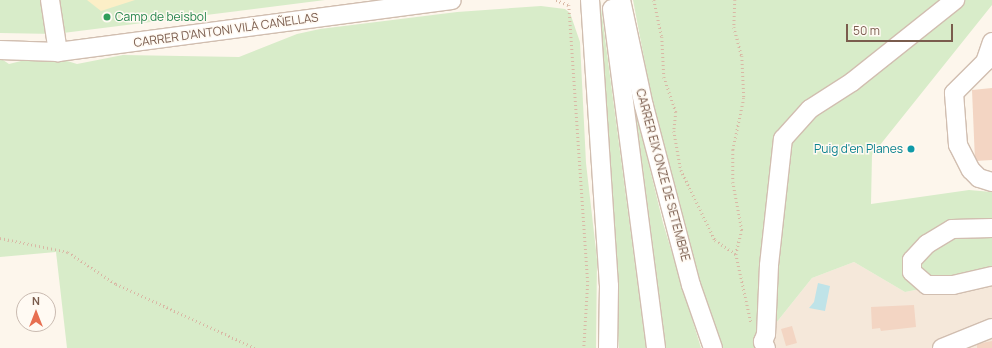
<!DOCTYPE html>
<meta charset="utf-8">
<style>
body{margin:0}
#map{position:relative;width:992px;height:348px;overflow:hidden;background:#fdf6ec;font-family:Manrope,sans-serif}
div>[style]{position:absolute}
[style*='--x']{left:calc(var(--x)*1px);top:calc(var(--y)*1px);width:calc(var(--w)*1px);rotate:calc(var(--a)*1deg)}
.residential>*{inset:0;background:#f5e8da}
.green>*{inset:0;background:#d8ecc9}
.sand>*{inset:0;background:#fcefc7}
.water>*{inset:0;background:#bfe3e8}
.building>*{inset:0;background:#f3d5c3}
.path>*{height:2.5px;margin-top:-1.25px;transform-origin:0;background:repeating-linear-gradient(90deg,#d9b8a5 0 1px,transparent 0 4px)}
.roads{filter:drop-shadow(1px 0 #d1beb0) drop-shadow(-1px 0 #d1beb0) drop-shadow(0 1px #d1beb0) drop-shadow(0 -1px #d1beb0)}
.minor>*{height:18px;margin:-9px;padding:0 9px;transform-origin:9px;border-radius:9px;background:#fff}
.dots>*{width:11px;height:11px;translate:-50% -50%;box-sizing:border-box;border:2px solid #fffaf3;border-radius:50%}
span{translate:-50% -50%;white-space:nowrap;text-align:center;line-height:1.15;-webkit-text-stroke:3px #fffaf3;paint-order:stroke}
.leisure-label{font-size:12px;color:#27864d}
.left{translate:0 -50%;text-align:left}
.street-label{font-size:12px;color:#7a5c4d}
.culture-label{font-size:12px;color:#0d838f}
.right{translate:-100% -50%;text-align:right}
.north{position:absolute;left:16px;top:292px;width:40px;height:40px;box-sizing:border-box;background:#fffaf3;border:1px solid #cabbb1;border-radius:50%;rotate:0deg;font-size:11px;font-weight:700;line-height:16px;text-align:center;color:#7a5c4d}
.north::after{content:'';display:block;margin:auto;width:14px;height:18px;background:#e76f51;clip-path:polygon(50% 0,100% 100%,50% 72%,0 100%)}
.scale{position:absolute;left:846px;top:24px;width:107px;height:18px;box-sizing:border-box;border:2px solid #7a5c4d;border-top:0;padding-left:5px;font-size:12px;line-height:14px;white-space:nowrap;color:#7a5c4d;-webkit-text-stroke:3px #fffaf3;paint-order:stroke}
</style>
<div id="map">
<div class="residential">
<div style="clip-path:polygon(854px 262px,905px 292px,992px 275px,992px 348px,756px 348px,812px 278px)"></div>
</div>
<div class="green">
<div style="clip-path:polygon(0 0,325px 0,55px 34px,0 33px)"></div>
<div style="clip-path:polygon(596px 0,600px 0,646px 348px,619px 348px)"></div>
<div style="clip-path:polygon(633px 0,992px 0,992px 5px,872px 155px,871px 204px,969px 190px,992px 192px,992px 275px,905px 292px,854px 262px,812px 278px,756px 348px,723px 348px,700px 289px,654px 111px)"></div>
<div style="clip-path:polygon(541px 6px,565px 9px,570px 13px,580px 42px,586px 163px,597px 259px,596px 348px,67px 348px,56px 252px,0 257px,0 58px,9px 64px,25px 60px,64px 60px,77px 64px,123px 55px,239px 57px,297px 34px,320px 29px,457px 12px)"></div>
<div style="clip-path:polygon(635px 107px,663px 223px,701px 348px,666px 348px)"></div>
</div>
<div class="sand">
<div style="clip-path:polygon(87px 0,135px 0,101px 11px)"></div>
</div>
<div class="water">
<div style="clip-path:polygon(818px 283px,830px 286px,825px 311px,809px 308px,814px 302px)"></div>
</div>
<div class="building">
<div style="clip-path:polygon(992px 88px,992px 160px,975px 161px,972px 90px)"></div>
<div style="clip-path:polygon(914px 305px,916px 327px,881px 331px,880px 328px,872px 329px,871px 307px)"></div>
<div style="clip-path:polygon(792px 326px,797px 343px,786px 346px,781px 329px)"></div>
<div style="clip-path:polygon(992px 341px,992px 348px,977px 348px,977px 344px)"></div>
</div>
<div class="path">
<div style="--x:556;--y:0;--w:14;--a:21"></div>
<div style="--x:569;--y:5;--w:277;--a:86.1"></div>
<div style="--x:588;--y:281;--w:67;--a:93.4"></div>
<div style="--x:654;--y:0;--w:38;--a:78"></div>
<div style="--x:662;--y:37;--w:40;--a:87.1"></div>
<div style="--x:664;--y:77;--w:37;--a:71"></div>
<div style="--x:676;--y:112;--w:19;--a:96"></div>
<div style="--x:674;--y:131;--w:40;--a:80"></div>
<div style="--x:681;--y:170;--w:78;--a:64.1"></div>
<div style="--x:715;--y:240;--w:25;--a:34"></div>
<div style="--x:735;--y:0;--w:27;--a:92"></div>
<div style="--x:734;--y:27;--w:30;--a:75"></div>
<div style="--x:742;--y:56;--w:42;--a:87.3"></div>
<div style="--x:744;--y:98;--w:53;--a:101.9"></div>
<div style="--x:733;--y:150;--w:32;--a:90"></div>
<div style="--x:733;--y:182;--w:49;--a:79.4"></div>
<div style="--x:742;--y:230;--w:25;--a:104"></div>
<div style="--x:736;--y:254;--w:70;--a:77.6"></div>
<div style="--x:0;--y:238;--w:69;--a:11.6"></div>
<div style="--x:68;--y:252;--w:58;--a:33.7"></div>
<div style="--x:116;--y:284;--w:153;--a:24.7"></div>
</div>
<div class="roads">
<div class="minor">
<div style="--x:50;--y:0;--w:53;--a:81.3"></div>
<div style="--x:590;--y:0;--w:287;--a:86.2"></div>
<div style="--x:609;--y:286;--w:62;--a:90.9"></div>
<div style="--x:621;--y:0;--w:108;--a:77.8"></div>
<div style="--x:644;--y:106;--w:185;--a:75.3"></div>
<div style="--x:691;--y:285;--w:67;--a:70.8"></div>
<div style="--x:612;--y:9;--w:342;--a:82.6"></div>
<div style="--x:992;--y:42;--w:21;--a:109"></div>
<div style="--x:985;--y:62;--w:44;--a:135"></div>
<div style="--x:954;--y:93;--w:52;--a:85.6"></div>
<div style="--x:958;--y:145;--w:28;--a:63"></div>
<div style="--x:971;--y:170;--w:11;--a:45"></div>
<div style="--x:979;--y:178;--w:14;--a:17"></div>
<div style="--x:0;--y:50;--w:58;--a:2"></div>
<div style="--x:58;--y:52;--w:397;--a:-7.5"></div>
<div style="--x:992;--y:228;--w:40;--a:178.6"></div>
<div style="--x:952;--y:229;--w:29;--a:149"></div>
<div style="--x:927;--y:244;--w:22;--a:133"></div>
<div style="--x:912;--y:260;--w:12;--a:90"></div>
<div style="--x:912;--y:272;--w:20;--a:41"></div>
<div style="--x:927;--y:285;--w:26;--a:0"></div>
<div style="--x:953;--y:285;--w:40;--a:-13"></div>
<div style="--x:766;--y:348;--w:7;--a:-117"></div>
<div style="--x:763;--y:342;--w:9;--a:-69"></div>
<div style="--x:766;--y:334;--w:69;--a:-87.5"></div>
<div style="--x:769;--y:265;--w:127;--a:-83.7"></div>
<div style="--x:783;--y:139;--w:40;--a:-48"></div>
<div style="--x:810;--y:109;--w:50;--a:-32.7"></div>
<div style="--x:852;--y:82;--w:132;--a:-38.5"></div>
<div style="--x:942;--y:348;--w:54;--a:-21.8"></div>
</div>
</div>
<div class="dots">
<div style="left:107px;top:17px;background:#2e9e5b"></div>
<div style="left:911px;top:149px;background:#0f9aa8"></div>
</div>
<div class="leisure-label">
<span class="left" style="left:115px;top:17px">Camp de beisbol</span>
</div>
<div class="street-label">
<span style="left:226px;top:30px;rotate:-8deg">CARRER D'ANTONI VILÀ CAÑELLAS</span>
<span style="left:663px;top:175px;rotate:75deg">CARRER EIX ONZE DE SETEMBRE</span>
</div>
<div class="culture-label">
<span class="right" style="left:903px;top:149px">Puig d'en Planes</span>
</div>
<div class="north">N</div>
<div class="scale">50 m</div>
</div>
